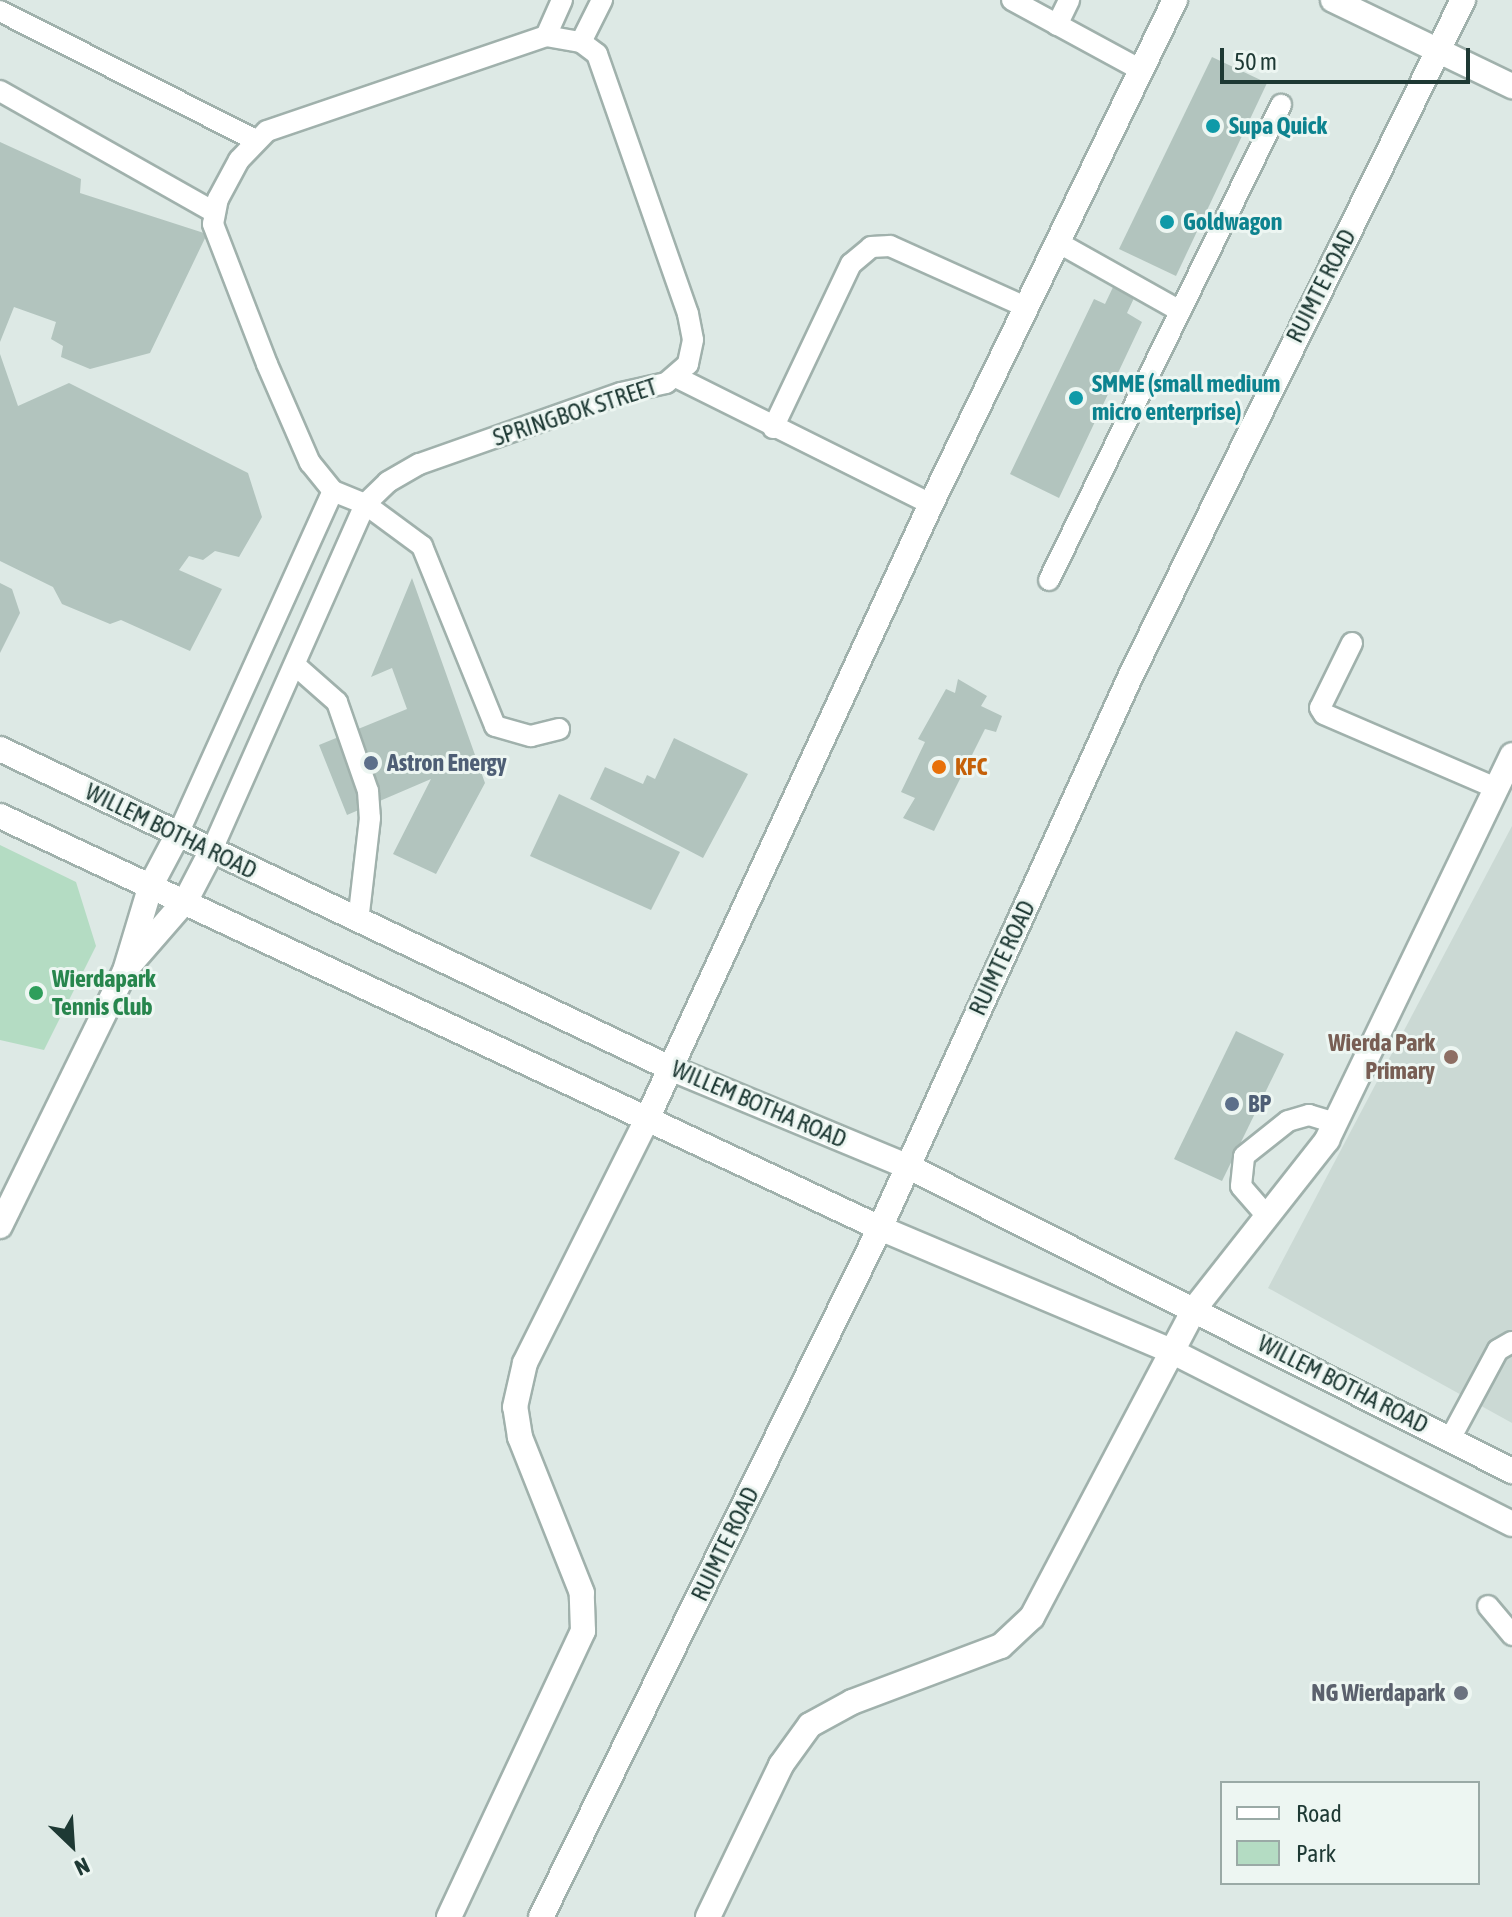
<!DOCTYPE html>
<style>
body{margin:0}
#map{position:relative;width:1512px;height:1917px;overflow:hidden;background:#dde9e5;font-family:"Asap Condensed",sans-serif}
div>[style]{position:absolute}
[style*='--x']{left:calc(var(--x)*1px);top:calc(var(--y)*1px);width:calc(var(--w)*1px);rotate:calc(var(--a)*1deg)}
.built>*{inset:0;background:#cbd9d4}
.green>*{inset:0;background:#b4dcc3}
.building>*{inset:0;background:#b2c4be}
.roads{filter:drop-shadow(2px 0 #a0b1ac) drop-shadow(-2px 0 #a0b1ac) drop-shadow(0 2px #a0b1ac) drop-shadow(0 -2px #a0b1ac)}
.service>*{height:20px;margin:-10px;padding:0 10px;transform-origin:10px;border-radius:10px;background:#fff}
.minor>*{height:24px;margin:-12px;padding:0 12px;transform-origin:12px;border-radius:12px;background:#fff}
.tertiary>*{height:24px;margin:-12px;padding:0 12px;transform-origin:12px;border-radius:12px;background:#fff}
.secondary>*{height:24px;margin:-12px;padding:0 12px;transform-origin:12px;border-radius:12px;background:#fff}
.dots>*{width:22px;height:22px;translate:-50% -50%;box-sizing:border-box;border:4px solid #edf6f2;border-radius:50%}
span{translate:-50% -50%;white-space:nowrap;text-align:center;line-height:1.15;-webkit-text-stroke:6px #edf6f2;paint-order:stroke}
.culture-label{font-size:24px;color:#0d838f;font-weight:700}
.left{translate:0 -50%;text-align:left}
.street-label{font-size:24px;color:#1e3934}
.service-label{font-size:24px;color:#4e5e75;font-weight:700}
.food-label{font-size:24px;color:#c56008;font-weight:700}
.leisure-label{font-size:24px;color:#27864d;font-weight:700}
.education-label{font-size:24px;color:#785e54;font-weight:700}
.right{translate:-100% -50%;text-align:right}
.worship-label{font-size:24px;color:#5b616d;font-weight:700}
.legend{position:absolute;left:1220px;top:1781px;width:260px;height:104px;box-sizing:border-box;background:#edf6f2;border:2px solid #9aaaa6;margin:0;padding:10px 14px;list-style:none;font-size:24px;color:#1e3934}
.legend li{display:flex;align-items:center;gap:16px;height:40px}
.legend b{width:40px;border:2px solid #9aaaa6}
.north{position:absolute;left:32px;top:1805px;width:80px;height:80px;-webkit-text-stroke:6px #edf6f2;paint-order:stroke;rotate:155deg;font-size:22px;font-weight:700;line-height:32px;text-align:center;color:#1e3934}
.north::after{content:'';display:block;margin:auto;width:28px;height:36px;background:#1e3934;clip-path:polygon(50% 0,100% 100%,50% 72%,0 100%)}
.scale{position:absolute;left:1220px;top:48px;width:250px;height:36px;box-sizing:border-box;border:4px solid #1e3934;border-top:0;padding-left:10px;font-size:24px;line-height:28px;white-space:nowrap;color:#1e3934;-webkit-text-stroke:6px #edf6f2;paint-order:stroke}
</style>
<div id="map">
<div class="built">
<div style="clip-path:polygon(1512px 826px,1512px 1423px,1268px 1288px)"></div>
</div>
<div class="green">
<div style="clip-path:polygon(0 845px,76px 882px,96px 946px,44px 1050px,0 1040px)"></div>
</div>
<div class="building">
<div style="clip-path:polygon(1212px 57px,1267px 83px,1176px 276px,1119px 249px)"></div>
<div style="clip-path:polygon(0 142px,81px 179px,80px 193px,207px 234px,150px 353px,90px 369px,61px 357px,63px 346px,51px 339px,56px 322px,14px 307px,0 342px)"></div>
<div style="clip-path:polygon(1114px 285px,1135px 296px,1127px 313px,1142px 322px,1059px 498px,1010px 474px,1094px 299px,1105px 304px)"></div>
<div style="clip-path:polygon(0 354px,18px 406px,69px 383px,248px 473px,262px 517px,239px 557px,215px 551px,203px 560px,189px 556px,179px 570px,222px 589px,190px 651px,121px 620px,110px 624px,62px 604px,53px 587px,0 561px)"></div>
<div style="clip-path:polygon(412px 578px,485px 783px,436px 874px,393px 854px,431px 779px,347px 815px,319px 745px,407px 709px,392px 668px,371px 677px)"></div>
<div style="clip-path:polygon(0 583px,12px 589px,20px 613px,0 653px)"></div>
<div style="clip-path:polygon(958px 679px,987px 696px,981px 706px,1002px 716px,996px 732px,985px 729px,934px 831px,903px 818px,915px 798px,901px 792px,925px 742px,918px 739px,946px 689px,955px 693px)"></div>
<div style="clip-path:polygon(674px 738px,748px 774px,703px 858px,590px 799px,605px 767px,643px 784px,647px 775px,655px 779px)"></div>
<div style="clip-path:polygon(559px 794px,680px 852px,651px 910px,530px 856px)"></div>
<div style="clip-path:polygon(1236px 1031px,1284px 1054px,1222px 1181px,1174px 1159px)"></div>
</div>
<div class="roads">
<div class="service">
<div style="--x:1012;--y:0;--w:147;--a:28.5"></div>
<div style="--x:0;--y:11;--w:286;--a:26.8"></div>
<div style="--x:1057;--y:25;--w:28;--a:-64"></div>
<div style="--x:546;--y:36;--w:36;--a:10"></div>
<div style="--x:581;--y:42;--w:20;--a:37"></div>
<div style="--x:597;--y:54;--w:275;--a:70.7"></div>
<div style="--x:688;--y:314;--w:26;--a:79"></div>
<div style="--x:693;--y:340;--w:25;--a:102"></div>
<div style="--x:688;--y:364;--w:29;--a:139"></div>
<div style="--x:666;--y:383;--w:46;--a:167.5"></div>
<div style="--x:621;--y:393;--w:214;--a:160.6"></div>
<div style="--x:419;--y:464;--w:36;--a:150"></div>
<div style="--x:388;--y:482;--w:32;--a:136"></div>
<div style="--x:365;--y:504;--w:35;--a:-158"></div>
<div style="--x:333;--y:491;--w:36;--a:-129"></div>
<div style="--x:310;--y:463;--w:108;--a:-113.5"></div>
<div style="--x:267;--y:364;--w:150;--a:-111.1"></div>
<div style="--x:213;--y:224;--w:25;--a:-79"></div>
<div style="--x:218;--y:199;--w:44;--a:-61.7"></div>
<div style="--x:239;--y:160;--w:40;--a:-46"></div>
<div style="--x:267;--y:131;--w:295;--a:-18.8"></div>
<div style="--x:546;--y:36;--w:39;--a:-66"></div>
<div style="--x:581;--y:42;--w:47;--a:-63.4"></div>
<div style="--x:0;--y:91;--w:244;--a:29.5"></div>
<div style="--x:1059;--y:243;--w:139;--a:29.3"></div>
<div style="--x:678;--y:378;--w:283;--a:26.5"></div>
<div style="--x:773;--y:428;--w:182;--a:-64.6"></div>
<div style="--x:851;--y:264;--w:26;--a:-40"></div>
<div style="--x:871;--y:247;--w:19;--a:-3"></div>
<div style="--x:890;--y:246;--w:151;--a:24.2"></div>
<div style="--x:1049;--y:580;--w:529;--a:-63.97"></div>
<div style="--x:1352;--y:643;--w:72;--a:116.2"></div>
<div style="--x:1320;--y:708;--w:7;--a:56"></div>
<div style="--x:1324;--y:714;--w:187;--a:23.3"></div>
<div style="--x:295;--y:665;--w:56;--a:41.4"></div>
<div style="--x:337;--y:702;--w:94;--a:70.8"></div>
<div style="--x:368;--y:791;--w:27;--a:86"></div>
<div style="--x:370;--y:818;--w:104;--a:96.6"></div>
<div style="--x:178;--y:834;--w:376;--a:-65.7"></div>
<div style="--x:211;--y:852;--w:381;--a:-66.1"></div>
<div style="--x:365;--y:504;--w:71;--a:36.4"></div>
<div style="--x:422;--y:546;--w:194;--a:67.9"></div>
<div style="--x:495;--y:726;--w:37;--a:16"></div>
<div style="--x:531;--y:736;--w:29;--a:-14"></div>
<div style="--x:1266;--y:1215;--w:38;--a:-131"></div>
<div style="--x:1241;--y:1186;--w:30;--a:-84"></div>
<div style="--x:1244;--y:1156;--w:56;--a:-38.5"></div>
<div style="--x:1288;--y:1121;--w:22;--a:-16"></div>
<div style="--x:1309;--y:1115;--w:28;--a:17"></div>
<div style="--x:1450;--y:1439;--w:101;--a:-61.7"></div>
<div style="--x:1498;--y:1350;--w:16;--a:-30"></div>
<div style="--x:1488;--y:1606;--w:38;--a:50"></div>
</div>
<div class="minor">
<div style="--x:1333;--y:0;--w:199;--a:25.7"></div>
<div style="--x:131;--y:963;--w:84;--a:-48.9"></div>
<div style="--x:186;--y:900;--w:54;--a:-62.5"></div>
<div style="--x:0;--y:1226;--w:284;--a:-63.9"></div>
<div style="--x:125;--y:971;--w:90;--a:-73.2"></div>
<div style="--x:151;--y:885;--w:58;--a:-62.1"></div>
<div style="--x:449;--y:1917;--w:316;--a:-64.9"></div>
<div style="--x:583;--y:1631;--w:38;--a:-92"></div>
<div style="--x:582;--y:1593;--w:168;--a:-111.7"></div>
<div style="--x:520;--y:1437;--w:30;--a:-99"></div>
<div style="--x:515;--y:1407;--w:45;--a:-77.2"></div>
<div style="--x:525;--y:1363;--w:273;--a:-63.4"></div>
<div style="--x:647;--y:1119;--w:677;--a:-65.21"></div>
<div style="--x:931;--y:504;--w:560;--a:-64.17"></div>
<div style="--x:708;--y:1917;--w:169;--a:-64.3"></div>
<div style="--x:781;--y:1765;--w:49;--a:-54.1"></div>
<div style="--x:810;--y:1725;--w:48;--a:-28.7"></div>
<div style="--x:852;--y:1702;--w:159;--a:-20.6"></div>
<div style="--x:1001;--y:1646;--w:42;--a:-43.1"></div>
<div style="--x:1032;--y:1617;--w:349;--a:-62.2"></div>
<div style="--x:1195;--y:1308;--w:214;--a:-51.8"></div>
<div style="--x:1327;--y:1140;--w:427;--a:-64.3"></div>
</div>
<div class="tertiary">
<div style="--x:0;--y:749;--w:742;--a:25.46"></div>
<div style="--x:670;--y:1068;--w:256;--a:22.5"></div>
<div style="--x:907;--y:1166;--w:678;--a:26.75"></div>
<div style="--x:0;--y:816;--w:972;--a:25.09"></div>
<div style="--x:880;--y:1228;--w:316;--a:22.9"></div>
<div style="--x:1171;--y:1351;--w:382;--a:26.9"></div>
</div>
<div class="secondary">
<div style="--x:541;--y:1917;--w:768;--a:-63.8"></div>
<div style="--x:880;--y:1228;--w:610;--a:-65.58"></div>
<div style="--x:1132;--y:673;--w:750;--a:-63.81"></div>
</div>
</div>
<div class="dots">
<div style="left:1213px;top:126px;background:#0f9aa8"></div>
<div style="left:1167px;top:222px;background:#0f9aa8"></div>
<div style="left:1076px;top:398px;background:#0f9aa8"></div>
<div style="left:371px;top:763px;background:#5c6f8a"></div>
<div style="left:939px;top:767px;background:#e8710a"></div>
<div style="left:36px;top:993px;background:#2e9e5b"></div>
<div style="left:1451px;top:1057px;background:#8d6e63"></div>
<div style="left:1232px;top:1104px;background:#5c6f8a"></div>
<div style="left:1461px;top:1693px;background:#6b7280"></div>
</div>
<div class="culture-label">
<span class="left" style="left:1229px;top:126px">Supa Quick</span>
<span class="left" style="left:1183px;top:222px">Goldwagon</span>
<span class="left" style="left:1092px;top:398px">SMME (small medium<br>micro enterprise)</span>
</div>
<div class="street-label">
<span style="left:1321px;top:286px;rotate:-63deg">RUIMTE ROAD</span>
<span style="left:575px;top:412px;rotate:-18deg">SPRINGBOK STREET</span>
<span style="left:171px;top:831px;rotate:26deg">WILLEM BOTHA ROAD</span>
<span style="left:1002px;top:958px;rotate:-65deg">RUIMTE ROAD</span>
<span style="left:759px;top:1104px;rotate:23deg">WILLEM BOTHA ROAD</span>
<span style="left:1343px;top:1384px;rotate:27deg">WILLEM BOTHA ROAD</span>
<span style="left:725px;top:1544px;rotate:-64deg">RUIMTE ROAD</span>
</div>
<div class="service-label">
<span class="left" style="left:387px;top:763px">Astron Energy</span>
<span class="left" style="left:1248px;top:1104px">BP</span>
</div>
<div class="food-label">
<span class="left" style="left:955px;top:767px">KFC</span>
</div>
<div class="leisure-label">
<span class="left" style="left:52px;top:993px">Wierdapark<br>Tennis Club</span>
</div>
<div class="education-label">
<span class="right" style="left:1435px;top:1057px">Wierda Park<br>Primary</span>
</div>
<div class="worship-label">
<span class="right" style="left:1445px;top:1693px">NG Wierdapark</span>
</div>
<ul class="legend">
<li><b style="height:10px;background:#fff"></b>Road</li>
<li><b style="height:22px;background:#b4dcc3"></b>Park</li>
</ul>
<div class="north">N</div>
<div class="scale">50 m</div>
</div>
